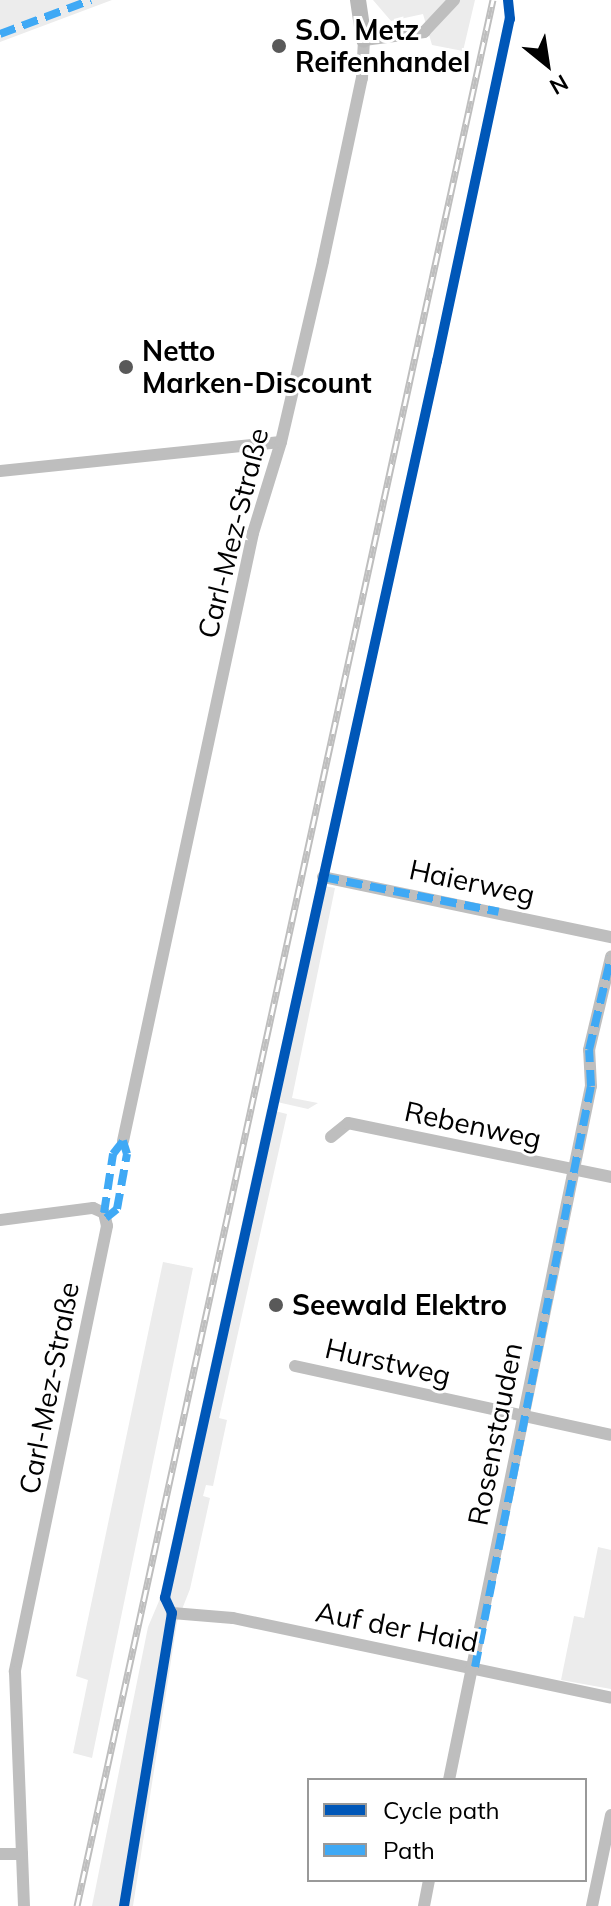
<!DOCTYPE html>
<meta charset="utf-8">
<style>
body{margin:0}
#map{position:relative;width:611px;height:1906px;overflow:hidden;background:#fff;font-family:Mulish,sans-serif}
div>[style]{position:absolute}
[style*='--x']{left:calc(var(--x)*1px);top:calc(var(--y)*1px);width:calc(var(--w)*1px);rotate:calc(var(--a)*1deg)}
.green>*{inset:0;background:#ececec}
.street>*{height:12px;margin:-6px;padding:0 6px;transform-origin:6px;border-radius:6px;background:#bebebe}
.secondary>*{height:16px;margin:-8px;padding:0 8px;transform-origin:8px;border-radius:8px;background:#b8b8b8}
.rail>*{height:7px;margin-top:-3.5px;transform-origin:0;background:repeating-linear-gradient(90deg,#fff 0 12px,#bebebe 0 24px);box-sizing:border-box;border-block:2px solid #bebebe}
.quiet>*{height:8px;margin-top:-4px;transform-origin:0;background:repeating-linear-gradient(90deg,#3fa9f5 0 16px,transparent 0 24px)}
.cycleway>*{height:10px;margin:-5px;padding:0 5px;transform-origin:5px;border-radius:5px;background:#0057b8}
.dots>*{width:22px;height:22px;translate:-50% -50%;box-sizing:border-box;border:4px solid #fff;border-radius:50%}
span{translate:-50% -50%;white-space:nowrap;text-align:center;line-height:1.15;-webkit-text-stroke:6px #fff;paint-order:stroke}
.poi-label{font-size:28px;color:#000;font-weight:700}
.left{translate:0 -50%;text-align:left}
.street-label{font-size:28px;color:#000}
.legend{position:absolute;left:307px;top:1778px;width:280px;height:104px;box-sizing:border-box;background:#fff;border:2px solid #999;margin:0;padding:10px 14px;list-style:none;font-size:24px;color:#000}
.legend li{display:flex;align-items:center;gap:16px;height:40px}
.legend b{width:40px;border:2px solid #999}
.north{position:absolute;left:507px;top:24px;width:80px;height:80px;-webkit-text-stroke:6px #fff;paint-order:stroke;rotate:150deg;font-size:22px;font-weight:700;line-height:32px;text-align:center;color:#000}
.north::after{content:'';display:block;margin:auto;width:28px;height:36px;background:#000;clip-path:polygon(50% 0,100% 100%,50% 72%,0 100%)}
</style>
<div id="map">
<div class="green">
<div style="clip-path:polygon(0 0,112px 0,0 42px)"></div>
<div style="clip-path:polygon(373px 0,475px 0,463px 51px,432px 45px,423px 14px,391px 21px)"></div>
<div style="clip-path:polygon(324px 886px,335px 888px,292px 1098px,318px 1103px,308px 1109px,277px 1102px)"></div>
<div style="clip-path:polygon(267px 1109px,287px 1114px,219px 1418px,227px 1420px,213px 1486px,206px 1485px,203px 1496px,210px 1498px,190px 1589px,177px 1622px,133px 1906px,92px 1906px,148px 1627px,159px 1601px)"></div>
<div style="clip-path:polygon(163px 1262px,193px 1268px,92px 1758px,73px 1753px,88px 1680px,76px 1676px)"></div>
<div style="clip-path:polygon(598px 1547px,611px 1550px,611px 1689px,561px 1680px,574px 1616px,584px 1618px)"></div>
</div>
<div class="street">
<div style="--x:0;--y:471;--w:282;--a:-5.9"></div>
<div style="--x:323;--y:877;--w:294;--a:11.8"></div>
<div style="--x:331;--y:1137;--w:22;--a:-39"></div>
<div style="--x:348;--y:1123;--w:268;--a:11.6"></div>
<div style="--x:123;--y:1141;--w:622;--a:-77.93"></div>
<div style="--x:253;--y:533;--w:95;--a:-72.9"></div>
<div style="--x:281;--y:442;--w:186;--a:-76.9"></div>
<div style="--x:323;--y:261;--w:187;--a:-78"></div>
<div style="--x:362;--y:78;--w:38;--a:-87"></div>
<div style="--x:364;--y:40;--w:61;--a:-7.6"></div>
<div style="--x:424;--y:32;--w:44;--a:-46.8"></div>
<div style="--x:0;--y:1220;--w:94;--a:-7.4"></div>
<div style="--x:93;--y:1208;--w:12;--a:24"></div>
<div style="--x:104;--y:1213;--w:13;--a:77"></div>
<div style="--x:107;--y:1226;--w:455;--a:101.7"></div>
<div style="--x:15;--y:1672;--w:234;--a:87.8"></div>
<div style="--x:295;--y:1366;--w:323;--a:12.3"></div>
<div style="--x:172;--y:1613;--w:61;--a:4.7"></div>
<div style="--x:233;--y:1618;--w:386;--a:11.9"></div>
<div style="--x:449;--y:1780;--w:708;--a:-78.44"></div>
<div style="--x:591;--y:1086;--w:36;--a:-93"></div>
<div style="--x:589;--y:1050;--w:96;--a:-76.7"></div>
<div style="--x:0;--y:1854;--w:22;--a:0"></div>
<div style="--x:424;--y:1906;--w:26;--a:-79"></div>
<div style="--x:592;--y:1906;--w:93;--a:-78.2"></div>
</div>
<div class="secondary">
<div style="--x:358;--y:0;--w:40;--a:81.5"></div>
</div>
<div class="rail">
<div style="--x:77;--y:1906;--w:1951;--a:-77.69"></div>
</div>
<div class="quiet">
<div style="--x:0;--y:34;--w:97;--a:-20.5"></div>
<div style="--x:323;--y:877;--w:179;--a:11.2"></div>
<div style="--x:104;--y:1213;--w:60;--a:-81.3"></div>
<div style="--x:113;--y:1154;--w:16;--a:-52"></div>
<div style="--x:106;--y:1218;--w:14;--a:-39"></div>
<div style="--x:117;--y:1209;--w:56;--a:-79.7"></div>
<div style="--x:127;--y:1154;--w:14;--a:-107"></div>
<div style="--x:475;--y:1667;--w:592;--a:-78.71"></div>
<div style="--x:591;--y:1086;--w:36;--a:-93"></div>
<div style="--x:589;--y:1050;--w:96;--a:-76.7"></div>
</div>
<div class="cycleway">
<div style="--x:124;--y:1906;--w:297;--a:-80.7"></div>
<div style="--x:172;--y:1613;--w:17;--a:-115"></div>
<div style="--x:165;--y:1598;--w:1267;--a:-77.6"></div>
<div style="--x:437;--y:361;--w:350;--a:-78"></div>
<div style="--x:510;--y:19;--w:19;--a:-96"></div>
</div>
<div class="dots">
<div style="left:279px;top:46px;background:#595959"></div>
<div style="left:126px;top:367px;background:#595959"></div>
<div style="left:276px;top:1305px;background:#595959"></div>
</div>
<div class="poi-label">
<span class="left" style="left:295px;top:46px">S.O. Metz<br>Reifenhandel</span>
<span class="left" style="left:142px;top:367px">Netto<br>Marken-Discount</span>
<span class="left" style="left:292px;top:1305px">Seewald Elektro</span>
</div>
<div class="street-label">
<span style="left:233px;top:533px;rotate:-76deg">Carl-Mez-Straße</span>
<span style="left:472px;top:882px;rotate:12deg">Haierweg</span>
<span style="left:473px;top:1125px;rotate:12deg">Rebenweg</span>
<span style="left:388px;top:1362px;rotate:13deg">Hurstweg</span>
<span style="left:49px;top:1388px;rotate:-79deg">Carl-Mez-Straße</span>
<span style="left:495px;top:1434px;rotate:-79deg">Rosenstauden</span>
<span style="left:397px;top:1627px;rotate:11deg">Auf der Haid</span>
</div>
<ul class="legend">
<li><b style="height:10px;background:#0057b8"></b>Cycle path</li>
<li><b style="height:10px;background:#3fa9f5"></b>Path</li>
</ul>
<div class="north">N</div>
</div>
